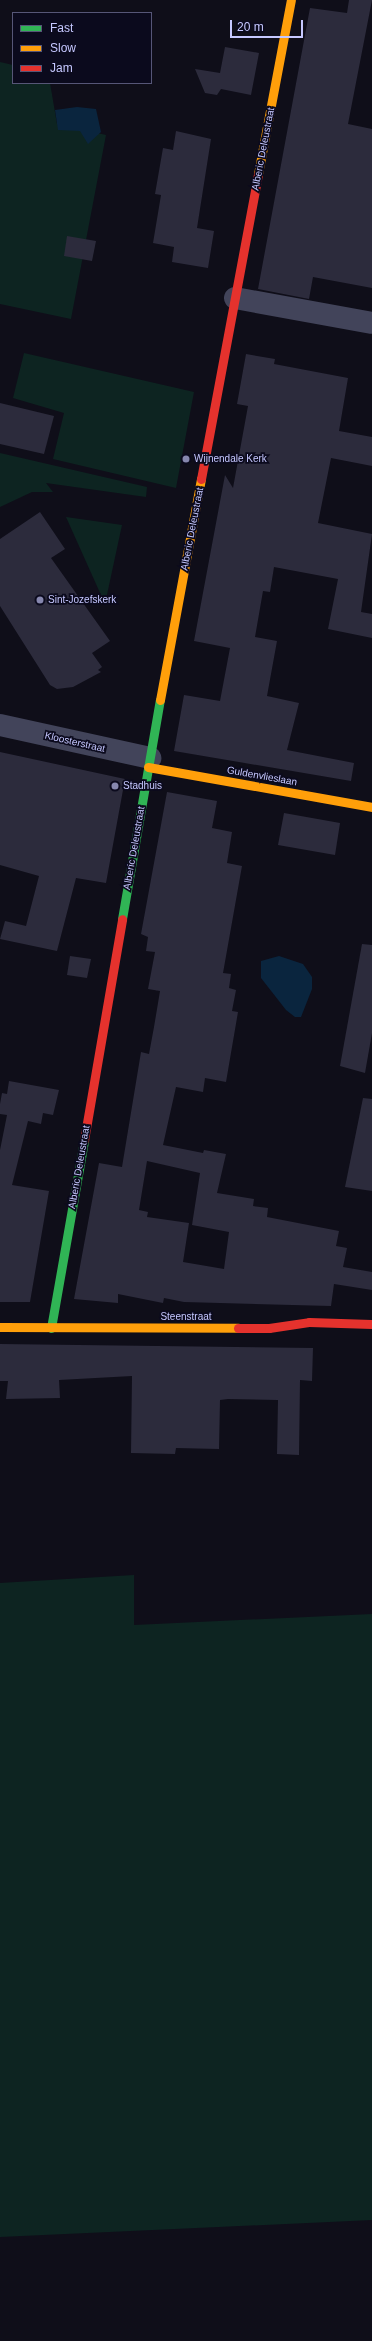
<!DOCTYPE html>
<style>
body{margin:0}
#map{position:relative;width:372px;height:2341px;overflow:hidden;background:#0f0e19;font-family:Helvetica,sans-serif}
div>[style]{position:absolute}
[style*='--x']{left:calc(var(--x)*1px);top:calc(var(--y)*1px);width:calc(var(--w)*1px);rotate:calc(var(--a)*1deg)}
.green>*{inset:0;background:#0d2421}
.water>*{inset:0;background:#0a253e}
.building>*{inset:0;background:#2c2b3c}
.street>*{height:22px;margin:-11px;padding:0 11px;transform-origin:11px;border-radius:11px;background:#42445a}
.fast>*{height:9px;margin:-4.5px;padding:0 4.5px;transform-origin:4.5px;border-radius:4.5px;background:#30b455}
.slow>*{height:9px;margin:-4.5px;padding:0 4.5px;transform-origin:4.5px;border-radius:4.5px;background:#ff9f0a}
.jam>*{height:9px;margin:-4.5px;padding:0 4.5px;transform-origin:4.5px;border-radius:4.5px;background:#e5322d}
.dots>*{width:11px;height:11px;translate:-50% -50%;box-sizing:border-box;border:2px solid #0b0a1d;border-radius:50%}
span{translate:-50% -50%;white-space:nowrap;text-align:center;line-height:1.15;-webkit-text-stroke:3.5px #0b0a1d;paint-order:stroke}
.street-label{font-size:10px;color:#c6c8ff}
.poi-label{font-size:10px;color:#c6c8ff}
.left{translate:0 -50%;text-align:left}
.legend{position:absolute;left:12px;top:12px;width:140px;height:72px;box-sizing:border-box;background:#0b0a1d;border:1px solid #565677;margin:0;padding:5px 7px;list-style:none;font-size:12px;color:#c6c8ff}
.legend li{display:flex;align-items:center;gap:8px;height:20px}
.legend b{width:20px;border:1px solid #565677}
.scale{position:absolute;left:230px;top:20px;width:73px;height:18px;box-sizing:border-box;border:2px solid #c6c8ff;border-top:0;padding-left:5px;font-size:12px;line-height:14px;white-space:nowrap;color:#c6c8ff;-webkit-text-stroke:3px #0b0a1d;paint-order:stroke}
</style>
<div id="map">
<div class="green">
<div style="clip-path:polygon(0 62px,13px 65px,13px 83px,50px 83px,57px 124px,106px 135px,71px 319px,0 304px)"></div>
<div style="clip-path:polygon(24px 353px,194px 392px,176px 488px,53px 459px,64px 413px,13px 398px)"></div>
<div style="clip-path:polygon(0 453px,147px 487px,146px 497px,46px 483px,53px 492px,32px 492px,0 507px)"></div>
<div style="clip-path:polygon(66px 517px,122px 525px,105px 604px)"></div>
<div style="clip-path:polygon(134px 1575px,134px 1625px,372px 1614px,372px 2220px,0 2237px,0 1583px)"></div>
</div>
<div class="water">
<div style="clip-path:polygon(77px 107px,96px 109px,101px 132px,88px 144px,80px 131px,58px 130px,55px 110px)"></div>
<div style="clip-path:polygon(279px 956px,303px 964px,312px 977px,312px 989px,301px 1017px,295px 1017px,286px 1010px,261px 978px,261px 961px)"></div>
</div>
<div class="building">
<div style="clip-path:polygon(349px 0,372px 0,348px 124px,372px 129px,372px 288px,313px 277px,309px 299px,258px 289px,310px 8px,347px 13px)"></div>
<div style="clip-path:polygon(225px 47px,259px 53px,251px 95px,221px 89px,217px 95px,205px 93px,195px 69px,220px 73px)"></div>
<div style="clip-path:polygon(176px 131px,211px 139px,197px 228px,214px 231px,208px 268px,172px 262px,174px 247px,153px 243px,161px 195px,155px 194px,163px 148px,173px 150px)"></div>
<div style="clip-path:polygon(67px 236px,96px 241px,92px 261px,64px 256px)"></div>
<div style="clip-path:polygon(246px 354px,275px 359px,274px 364px,348px 378px,339px 431px,372px 437px,372px 466px,331px 458px,318px 523px,372px 534px,361px 612px,372px 614px,372px 638px,328px 629px,338px 579px,274px 567px,270px 592px,263px 591px,255px 637px,277px 641px,267px 696px,299px 703px,287px 750px,354px 763px,351px 781px,174px 751px,184px 695px,220px 701px,230px 648px,194px 641px,225px 475px,233px 488px,248px 406px,237px 404px)"></div>
<div style="clip-path:polygon(0 403px,54px 416px,44px 454px,0 444px)"></div>
<div style="clip-path:polygon(40px 512px,65px 549px,51px 558px,110px 641px,92px 653px,102px 667px,98px 670px,101px 672px,73px 687px,57px 689px,50px 685px,0 606px,0 539px)"></div>
<div style="clip-path:polygon(0 752px,125px 779px,106px 883px,76px 878px,57px 951px,0 939px,5px 921px,26px 926px,39px 876px,0 865px)"></div>
<div style="clip-path:polygon(evenodd,167px 792px,217px 801px,212px 828px,232px 832px,227px 863px,242px 866px,223px 973px,231px 974px,229px 988px,236px 990px,232px 1011px,238px 1012px,226px 1082px,205px 1078px,203px 1092px,176px 1087px,163px 1145px,203px 1153px,204px 1150px,226px 1154px,217px 1193px,254px 1199px,253px 1206px,268px 1208px,267px 1217px,339px 1231px,336px 1246px,347px 1248px,343px 1267px,372px 1272px,372px 1290px,334px 1284px,331px 1306px,184px 1302px,164px 1298px,163px 1303px,118px 1294px,118px 1303px,74px 1299px,99px 1163px,122px 1167px,141px 1052px,149px 1054px,154px 1027px,160px 991px,148px 989px,155px 952px,146px 951px,148px 937px,141px 934px,167px 792px,147px 1161px,200px 1173px,192px 1225px,229px 1232px,224px 1269px,183px 1262px,189px 1223px,147px 1217px,148px 1212px,139px 1210px,147px 1161px)"></div>
<div style="clip-path:polygon(284px 813px,340px 823px,335px 855px,278px 845px)"></div>
<div style="clip-path:polygon(362px 944px,372px 945px,372px 1033px,365px 1073px,340px 1066px)"></div>
<div style="clip-path:polygon(70px 956px,91px 959px,87px 978px,67px 975px)"></div>
<div style="clip-path:polygon(9px 1081px,59px 1090px,53px 1115px,43px 1113px,41px 1124px,28px 1121px,12px 1185px,49px 1191px,30px 1302px,0 1302px,0 1150px,7px 1115px,0 1114px,0 1104px,2px 1093px,7px 1094px)"></div>
<div style="clip-path:polygon(363px 1098px,372px 1099px,372px 1191px,345px 1187px)"></div>
<div style="clip-path:polygon(0 1344px,313px 1348px,312px 1381px,300px 1380px,299px 1455px,277px 1454px,278px 1400px,228px 1399px,220px 1400px,219px 1449px,176px 1448px,175px 1454px,131px 1453px,132px 1376px,59px 1380px,60px 1398px,6px 1399px,8px 1381px,0 1381px)"></div>
</div>
<div class="street">
<div style="--x:235;--y:298;--w:139;--a:10.3"></div>
<div style="--x:0;--y:725;--w:154;--a:12.4"></div>
</div>
<div class="fast">
<div style="--x:122;--y:919;--w:222;--a:-80.2"></div>
<div style="--x:51;--y:1328;--w:191;--a:-80"></div>
</div>
<div class="slow">
<div style="--x:258;--y:174;--w:177;--a:-79.3"></div>
<div style="--x:160;--y:700;--w:225;--a:-79.5"></div>
<div style="--x:148;--y:767;--w:228;--a:10.1"></div>
<div style="--x:0;--y:1327;--w:238;--a:0.2"></div>
</div>
<div class="jam">
<div style="--x:201;--y:479;--w:310;--a:-79.4"></div>
<div style="--x:84;--y:1140;--w:224;--a:-80.2"></div>
<div style="--x:238;--y:1328;--w:31;--a:0"></div>
<div style="--x:269;--y:1328;--w:40;--a:-8.5"></div>
<div style="--x:309;--y:1322;--w:63;--a:1.8"></div>
</div>
<div class="dots">
<div style="left:186px;top:459px;background:#8687ae"></div>
<div style="left:40px;top:600px;background:#8687ae"></div>
<div style="left:115px;top:786px;background:#8687ae"></div>
</div>
<div class="street-label">
<span style="left:263px;top:149px;rotate:-79deg">Alberic Deleustraat</span>
<span style="left:192px;top:529px;rotate:-79deg">Alberic Deleustraat</span>
<span style="left:75px;top:742px;rotate:13deg">Kloosterstraat</span>
<span style="left:262px;top:776px;rotate:10deg">Guldenvlieslaan</span>
<span style="left:134px;top:848px;rotate:-80deg">Alberic Deleustraat</span>
<span style="left:79px;top:1167px;rotate:-80deg">Alberic Deleustraat</span>
<span style="left:186px;top:1317px">Steenstraat</span>
</div>
<div class="poi-label">
<span class="left" style="left:194px;top:459px">Wijnendale Kerk</span>
<span class="left" style="left:48px;top:600px">Sint-Jozefskerk</span>
<span class="left" style="left:123px;top:786px">Stadhuis</span>
</div>
<ul class="legend">
<li><b style="height:5px;background:#30b455"></b>Fast</li>
<li><b style="height:5px;background:#ff9f0a"></b>Slow</li>
<li><b style="height:5px;background:#e5322d"></b>Jam</li>
</ul>
<div class="scale">20 m</div>
</div>
